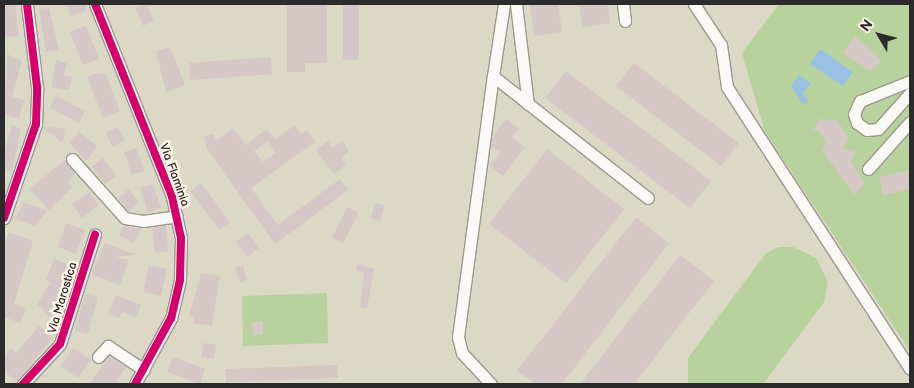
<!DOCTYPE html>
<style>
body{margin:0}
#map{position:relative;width:914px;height:388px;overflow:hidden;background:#dbd8c5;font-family:"Balsamiq Sans",sans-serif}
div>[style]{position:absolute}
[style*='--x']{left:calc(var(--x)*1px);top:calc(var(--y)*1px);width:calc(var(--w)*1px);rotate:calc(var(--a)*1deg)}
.green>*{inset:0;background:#b8d29d}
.water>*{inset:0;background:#99c2e2}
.building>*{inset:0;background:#d6c8c6}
.roads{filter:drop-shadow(1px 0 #9b998f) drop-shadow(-1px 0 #9b998f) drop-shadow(0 1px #9b998f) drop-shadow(0 -1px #9b998f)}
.minor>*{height:11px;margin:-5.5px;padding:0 5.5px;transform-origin:5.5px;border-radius:5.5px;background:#faf9f6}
.cycleway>*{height:8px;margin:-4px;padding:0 4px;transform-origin:4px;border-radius:4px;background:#d6006c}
span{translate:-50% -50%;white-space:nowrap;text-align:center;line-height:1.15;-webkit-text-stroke:5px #fcf5e5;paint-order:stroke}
.street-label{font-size:12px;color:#2b2b2b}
.frame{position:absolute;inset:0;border:5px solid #2b2b2b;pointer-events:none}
.north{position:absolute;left:854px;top:10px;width:50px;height:50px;-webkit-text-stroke:4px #fcf5e5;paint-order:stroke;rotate:307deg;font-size:14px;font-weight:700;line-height:20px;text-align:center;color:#2b2b2b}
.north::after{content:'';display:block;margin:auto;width:18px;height:22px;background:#2b2b2b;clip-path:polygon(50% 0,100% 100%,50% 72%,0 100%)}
</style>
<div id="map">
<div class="green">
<div style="clip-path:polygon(779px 4px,910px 4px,910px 351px,765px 132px,742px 53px)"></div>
<div style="clip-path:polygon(779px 247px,793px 247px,816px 258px,828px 282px,824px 302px,763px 384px,688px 384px,688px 358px,766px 253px)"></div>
<div style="clip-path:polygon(327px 293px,328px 343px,243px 346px,242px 296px)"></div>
</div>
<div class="water">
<div style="clip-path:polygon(820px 49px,853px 72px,843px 86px,810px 64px)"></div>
<div style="clip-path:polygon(799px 75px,811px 83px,803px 93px,808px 102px,803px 105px,791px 86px)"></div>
</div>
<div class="building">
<div style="clip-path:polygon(4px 4px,15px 4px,19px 36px,4px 37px)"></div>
<div style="clip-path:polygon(67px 4px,84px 4px,87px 10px,70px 17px)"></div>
<div style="clip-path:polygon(147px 4px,154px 21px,143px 26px,135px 7px)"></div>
<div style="clip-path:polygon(287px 4px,327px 4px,327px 63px,305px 63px,305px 72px,287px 72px)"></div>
<div style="clip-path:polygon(343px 4px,359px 4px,359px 60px,343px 60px)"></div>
<div style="clip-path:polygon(530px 4px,558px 4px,562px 32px,534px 36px)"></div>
<div style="clip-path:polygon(579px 4px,608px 4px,610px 23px,582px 27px)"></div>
<div style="clip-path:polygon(49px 8px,59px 50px,46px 52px,39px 9px)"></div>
<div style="clip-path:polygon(86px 26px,99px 59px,83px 65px,70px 32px)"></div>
<div style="clip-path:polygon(855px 36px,882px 61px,870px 71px,843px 53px)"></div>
<div style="clip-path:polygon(170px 47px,185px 85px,166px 92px,156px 52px)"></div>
<div style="clip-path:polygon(7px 54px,22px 61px,12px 97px,24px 100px,19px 119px,4px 114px)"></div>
<div style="clip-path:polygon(271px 57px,272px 74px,190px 80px,189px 63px)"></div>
<div style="clip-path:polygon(56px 60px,67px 63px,64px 75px,72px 77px,69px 90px,51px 87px)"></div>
<div style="clip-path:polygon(634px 63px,739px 143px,721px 166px,616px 86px)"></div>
<div style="clip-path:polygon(566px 71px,711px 181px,690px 208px,545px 98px)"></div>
<div style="clip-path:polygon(97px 73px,106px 74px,120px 111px,103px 118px,87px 77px)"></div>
<div style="clip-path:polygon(56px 96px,85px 111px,79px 123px,50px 108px)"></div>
<div style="clip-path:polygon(506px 119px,519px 129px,512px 137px,525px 147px,503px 176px,490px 166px,500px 152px,491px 146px,492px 138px)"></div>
<div style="clip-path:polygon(819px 119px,837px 120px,849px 139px,842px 149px,856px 152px,851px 162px,865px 183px,854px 195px,822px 150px,826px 142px,819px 131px,813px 130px)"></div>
<div style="clip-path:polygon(12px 125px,21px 129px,12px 171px,4px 168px,4px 153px)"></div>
<div style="clip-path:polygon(evenodd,295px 125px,301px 134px,307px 130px,315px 142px,251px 188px,278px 225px,340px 179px,348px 190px,275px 244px,207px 149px,204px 136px,213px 134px,215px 141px,233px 128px,245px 145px,267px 129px,275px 139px,295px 125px,268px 141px,276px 153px,263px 162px,254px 151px,268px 141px)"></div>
<div style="clip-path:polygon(43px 126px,65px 129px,63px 143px,43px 128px)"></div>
<div style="clip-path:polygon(118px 127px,125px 141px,112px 147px,106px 133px)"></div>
<div style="clip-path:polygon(79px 132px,97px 146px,86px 161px,70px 143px)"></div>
<div style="clip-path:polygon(328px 141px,333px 148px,342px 141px,349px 151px,341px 158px,346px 165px,334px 174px,316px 150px)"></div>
<div style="clip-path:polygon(136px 148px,145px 171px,132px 175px,124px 152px)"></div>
<div style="clip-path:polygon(547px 149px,624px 209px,566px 283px,489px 224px)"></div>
<div style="clip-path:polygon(103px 158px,116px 176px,105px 184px,92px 167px)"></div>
<div style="clip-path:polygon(65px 160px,75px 174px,68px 183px,73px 187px,49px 210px,29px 189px)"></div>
<div style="clip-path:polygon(910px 170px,910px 189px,883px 195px,879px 177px)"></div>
<div style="clip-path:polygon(201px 183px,230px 222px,219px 230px,190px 191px)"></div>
<div style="clip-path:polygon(153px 184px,161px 208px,148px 213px,140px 188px)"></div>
<div style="clip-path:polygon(129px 189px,139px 202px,129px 211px,118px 198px)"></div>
<div style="clip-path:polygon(89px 192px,99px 205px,82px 218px,72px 204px)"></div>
<div style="clip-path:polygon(23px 202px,48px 211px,34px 226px,16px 219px)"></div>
<div style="clip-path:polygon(375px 203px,385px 205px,380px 221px,371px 218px)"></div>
<div style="clip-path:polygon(347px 207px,359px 213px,343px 243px,332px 238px)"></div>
<div style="clip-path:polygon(636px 217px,669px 243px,562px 384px,536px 384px,517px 371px)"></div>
<div style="clip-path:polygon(66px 223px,85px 230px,76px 254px,58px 247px)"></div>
<div style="clip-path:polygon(124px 225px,141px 229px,134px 243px,119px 235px)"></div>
<div style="clip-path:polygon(166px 225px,168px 251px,155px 253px,152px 227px)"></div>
<div style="clip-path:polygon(9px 232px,33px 241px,14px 304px,26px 308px,20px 323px,4px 317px,4px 247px)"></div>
<div style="clip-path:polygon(248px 233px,259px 248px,247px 257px,236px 241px)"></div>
<div style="clip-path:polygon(105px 243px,136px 255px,115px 257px,129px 260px,120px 285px,91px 274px)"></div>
<div style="clip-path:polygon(680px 255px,714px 281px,634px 384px,580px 384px)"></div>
<div style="clip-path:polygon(54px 259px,73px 266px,62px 297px,67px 299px,63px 311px,55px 322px,37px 304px,51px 282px,46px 280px)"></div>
<div style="clip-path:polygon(357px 264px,374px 269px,367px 308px,360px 307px,364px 273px,356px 270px)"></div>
<div style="clip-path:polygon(149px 265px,167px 269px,161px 296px,143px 292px)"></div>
<div style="clip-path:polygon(243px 265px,247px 280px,240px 283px,235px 268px)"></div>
<div style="clip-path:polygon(201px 273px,220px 276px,212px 326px,193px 323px,194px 316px,189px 316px)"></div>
<div style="clip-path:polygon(85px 294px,98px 297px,88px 334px,75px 331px)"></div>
<div style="clip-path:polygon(116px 295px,141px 305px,136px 318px,122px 312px,119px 318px,108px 314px)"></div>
<div style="clip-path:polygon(263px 321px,263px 335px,253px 335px,252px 322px)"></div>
<div style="clip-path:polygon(39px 326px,53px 338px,17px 381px,4px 371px,4px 357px,10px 349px,16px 353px)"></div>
<div style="clip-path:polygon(203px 343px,216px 345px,214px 359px,201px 357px)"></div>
<div style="clip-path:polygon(73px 348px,91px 360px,78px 378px,61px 366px)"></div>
<div style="clip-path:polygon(109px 356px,126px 367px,118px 379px,115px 384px,90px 384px)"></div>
<div style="clip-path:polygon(173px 357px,205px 369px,200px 384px,167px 372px)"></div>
<div style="clip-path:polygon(337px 365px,338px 378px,226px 382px,225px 369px)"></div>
</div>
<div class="roads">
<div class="minor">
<div style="--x:95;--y:4;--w:208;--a:68.2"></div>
<div style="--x:172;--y:197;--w:42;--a:77.6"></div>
<div style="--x:181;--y:238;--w:42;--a:91.4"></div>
<div style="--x:180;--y:280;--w:39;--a:103"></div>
<div style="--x:171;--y:318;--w:75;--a:118.6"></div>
<div style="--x:504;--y:4;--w:73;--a:98.7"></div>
<div style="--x:493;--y:76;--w:197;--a:38.2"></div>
<div style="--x:516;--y:4;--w:101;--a:83.2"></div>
<div style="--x:623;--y:4;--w:17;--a:83"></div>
<div style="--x:694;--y:4;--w:49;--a:56.6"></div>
<div style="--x:721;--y:45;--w:42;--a:81.9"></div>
<div style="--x:727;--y:87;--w:336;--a:57"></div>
<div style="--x:910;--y:81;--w:54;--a:158.2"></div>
<div style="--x:860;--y:101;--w:14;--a:115"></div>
<div style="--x:854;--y:114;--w:9;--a:72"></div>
<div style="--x:857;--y:123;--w:12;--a:35"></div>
<div style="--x:867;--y:130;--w:11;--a:-5"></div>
<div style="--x:878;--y:129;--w:48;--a:-48.4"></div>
<div style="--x:72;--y:159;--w:79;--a:48.1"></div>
<div style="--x:125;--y:218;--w:18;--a:9"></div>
<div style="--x:143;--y:221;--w:34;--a:-8"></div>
<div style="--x:868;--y:169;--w:63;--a:-48.2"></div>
<div style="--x:4;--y:218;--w:99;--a:-71.2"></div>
<div style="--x:36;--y:124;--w:37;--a:-88"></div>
<div style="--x:37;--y:87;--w:84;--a:-96.9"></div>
<div style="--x:98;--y:357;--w:15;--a:-48"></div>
<div style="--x:108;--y:346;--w:43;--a:33.7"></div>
<div style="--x:23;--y:384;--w:54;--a:-47.2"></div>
<div style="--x:60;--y:344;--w:115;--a:-72.3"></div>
<div style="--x:491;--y:384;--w:42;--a:-133.1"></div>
<div style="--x:462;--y:353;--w:16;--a:-104"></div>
<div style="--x:458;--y:337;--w:263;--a:-82.4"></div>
</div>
</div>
<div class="cycleway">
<div style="--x:95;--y:4;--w:208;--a:68.2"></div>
<div style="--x:172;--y:197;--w:42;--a:77.6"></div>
<div style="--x:181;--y:238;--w:42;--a:91.4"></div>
<div style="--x:180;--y:280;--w:39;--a:103"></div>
<div style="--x:171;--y:318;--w:75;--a:118.6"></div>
<div style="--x:4;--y:218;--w:99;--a:-71.2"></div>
<div style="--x:36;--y:124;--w:37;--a:-88"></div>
<div style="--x:37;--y:87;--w:84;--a:-96.9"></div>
<div style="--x:23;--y:384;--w:54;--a:-47.2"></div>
<div style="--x:60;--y:344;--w:115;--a:-72.3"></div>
</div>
<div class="street-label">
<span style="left:174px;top:175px;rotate:70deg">Via Flaminia</span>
<span style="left:63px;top:298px;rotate:-73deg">Via Marostica</span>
</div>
<div class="frame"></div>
<div class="north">N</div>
</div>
